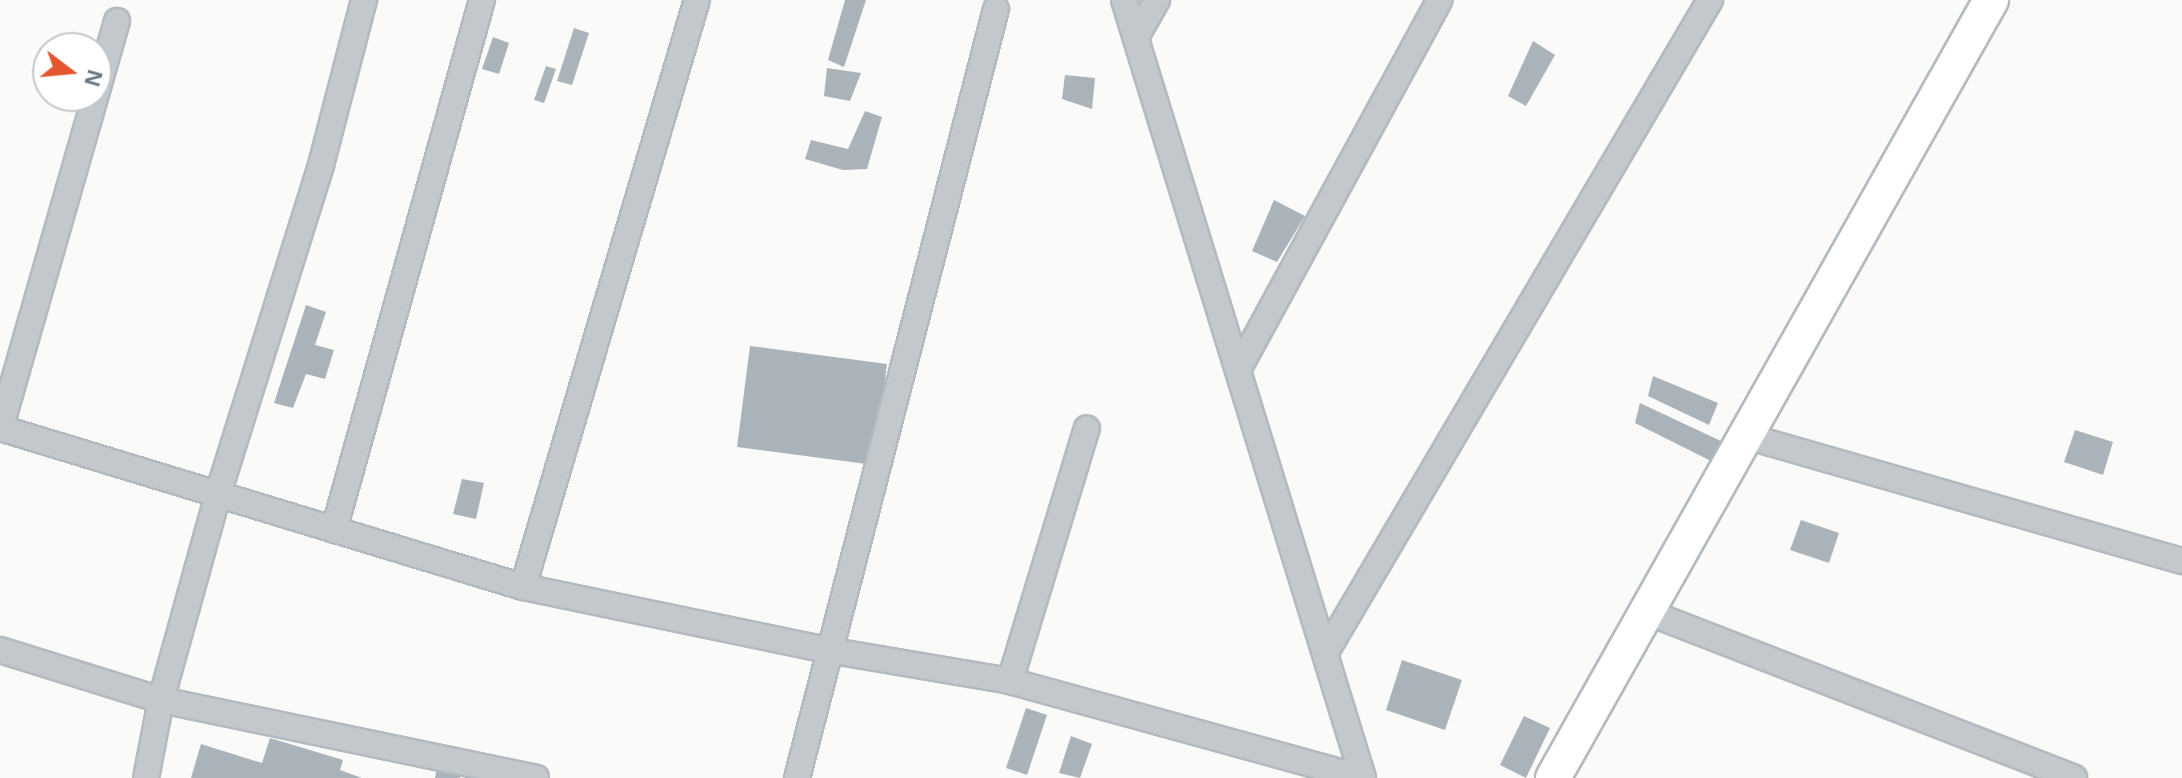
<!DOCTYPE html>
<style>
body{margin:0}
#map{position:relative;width:2182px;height:778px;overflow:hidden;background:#fafaf8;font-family:Helvetica,sans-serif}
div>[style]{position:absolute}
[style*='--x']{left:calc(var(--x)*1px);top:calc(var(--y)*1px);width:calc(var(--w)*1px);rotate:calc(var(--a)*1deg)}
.building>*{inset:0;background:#aab3b9}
.roads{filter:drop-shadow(2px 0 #b3babf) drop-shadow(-2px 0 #b3babf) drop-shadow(0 2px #b3babf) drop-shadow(0 -2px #b3babf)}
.street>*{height:24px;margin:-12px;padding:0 12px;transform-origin:12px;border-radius:12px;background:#c3c8cc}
.secondary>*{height:34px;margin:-17px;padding:0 17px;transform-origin:17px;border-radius:17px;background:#fff}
span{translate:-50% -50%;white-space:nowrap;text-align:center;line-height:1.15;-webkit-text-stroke:8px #fff;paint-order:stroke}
.north{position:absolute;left:32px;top:32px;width:80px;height:80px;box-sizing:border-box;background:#fff;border:2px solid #c1c8cd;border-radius:50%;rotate:106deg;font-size:22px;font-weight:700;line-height:32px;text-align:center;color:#657683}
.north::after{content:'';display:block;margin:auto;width:28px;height:36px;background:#e4572e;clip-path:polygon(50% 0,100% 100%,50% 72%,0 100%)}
</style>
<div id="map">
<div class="building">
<div style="clip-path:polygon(845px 0,866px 0,844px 67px,828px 60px)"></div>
<div style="clip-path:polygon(574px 28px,589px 33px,572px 85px,557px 81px)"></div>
<div style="clip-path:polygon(493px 37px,509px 43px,499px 74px,482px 69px)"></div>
<div style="clip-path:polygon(1533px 41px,1555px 55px,1526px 106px,1508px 96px)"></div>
<div style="clip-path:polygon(546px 66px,556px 69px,544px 103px,534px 100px)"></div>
<div style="clip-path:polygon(827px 68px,861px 73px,850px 101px,824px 96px)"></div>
<div style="clip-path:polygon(1065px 75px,1095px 78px,1092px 109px,1062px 99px)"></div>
<div style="clip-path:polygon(865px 111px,882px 117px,867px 169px,843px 170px,805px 159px,811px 140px,848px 149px)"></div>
<div style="clip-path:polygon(1274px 200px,1305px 216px,1277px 262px,1252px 251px)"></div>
<div style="clip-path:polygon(306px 305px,326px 312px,315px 345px,334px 350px,325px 379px,306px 374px,293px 408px,274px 403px)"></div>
<div style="clip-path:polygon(750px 346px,887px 364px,874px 465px,737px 447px)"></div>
<div style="clip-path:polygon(1653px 376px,1718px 403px,1709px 425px,1648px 396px)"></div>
<div style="clip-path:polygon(1640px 403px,1723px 442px,1713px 462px,1635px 423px)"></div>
<div style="clip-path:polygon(2075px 430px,2113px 442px,2103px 475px,2064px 462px)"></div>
<div style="clip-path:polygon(462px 479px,484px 483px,476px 519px,453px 514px)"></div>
<div style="clip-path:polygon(1801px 520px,1839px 533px,1829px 563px,1790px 550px)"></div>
<div style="clip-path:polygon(1402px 660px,1462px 680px,1445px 730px,1386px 710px)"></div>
<div style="clip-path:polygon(1026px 708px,1047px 715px,1027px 775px,1006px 768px)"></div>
<div style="clip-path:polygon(1524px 716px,1550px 728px,1526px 778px,1500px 765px)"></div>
<div style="clip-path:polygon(1071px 736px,1092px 744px,1080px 778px,1059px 773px)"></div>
<div style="clip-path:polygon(270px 738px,343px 760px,340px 770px,362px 778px,191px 778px,201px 744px,262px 763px)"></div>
<div style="clip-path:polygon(441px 748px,465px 753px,460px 778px,435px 778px)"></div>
</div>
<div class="roads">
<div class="street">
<div style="--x:1124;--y:0;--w:814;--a:72.92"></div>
<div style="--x:117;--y:21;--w:423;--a:106"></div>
<div style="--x:0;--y:428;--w:547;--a:16.91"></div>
<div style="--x:523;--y:587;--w:317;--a:11.7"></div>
<div style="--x:833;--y:651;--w:180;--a:9.6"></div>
<div style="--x:1010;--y:681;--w:364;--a:15.4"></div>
<div style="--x:1136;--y:37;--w:43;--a:-60.4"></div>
<div style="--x:1239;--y:368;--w:419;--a:-61.4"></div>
<div style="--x:1746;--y:436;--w:454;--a:16"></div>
<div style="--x:334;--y:530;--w:550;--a:-74.4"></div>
<div style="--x:523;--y:587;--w:612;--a:-73.49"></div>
<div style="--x:1647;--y:612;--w:458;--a:21.2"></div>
<div style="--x:0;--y:650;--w:169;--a:17.3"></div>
<div style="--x:161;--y:700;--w:383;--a:11.7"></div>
<div style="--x:1326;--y:652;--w:757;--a:-59.5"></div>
<div style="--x:1010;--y:681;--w:264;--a:-73.1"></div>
<div style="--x:146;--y:778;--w:79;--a:-79.1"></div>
<div style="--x:161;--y:700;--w:214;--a:-74.5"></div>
<div style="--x:218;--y:494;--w:345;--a:-72.6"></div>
<div style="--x:321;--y:165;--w:171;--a:-75.4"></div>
<div style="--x:797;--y:778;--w:794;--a:-75.49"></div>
</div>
<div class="secondary">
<div style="--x:1553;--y:778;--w:893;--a:-60.62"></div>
</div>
</div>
<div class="north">N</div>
</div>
